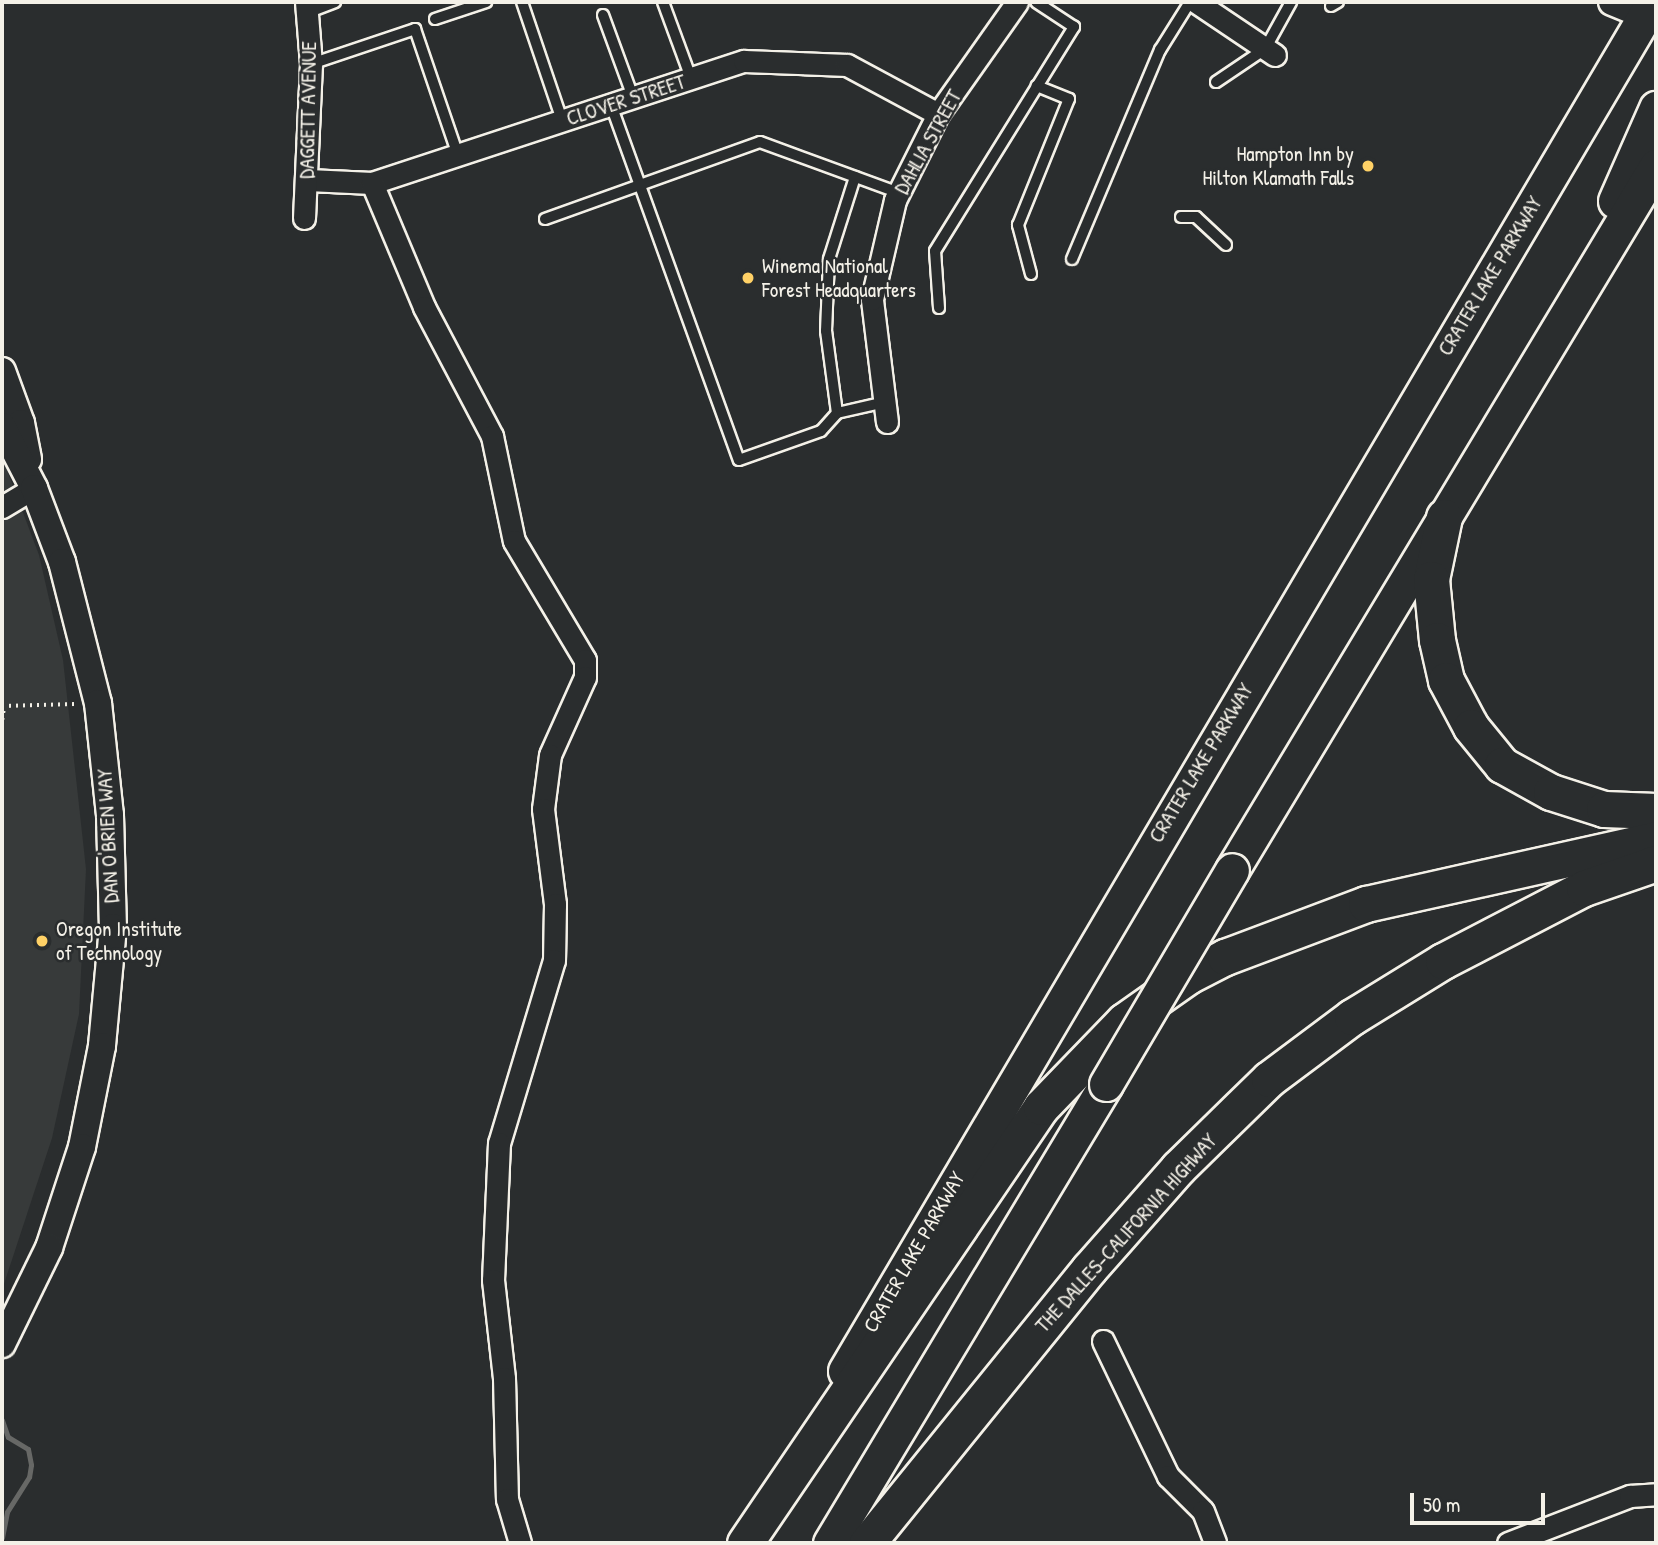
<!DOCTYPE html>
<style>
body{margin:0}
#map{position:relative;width:1658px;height:1545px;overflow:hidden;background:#2a2d2e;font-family:"Patrick Hand",sans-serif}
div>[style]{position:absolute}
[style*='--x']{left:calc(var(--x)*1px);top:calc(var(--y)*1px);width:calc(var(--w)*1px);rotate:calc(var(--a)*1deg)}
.built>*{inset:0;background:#373a3a}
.stream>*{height:5px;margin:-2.5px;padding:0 2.5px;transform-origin:2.5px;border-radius:2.5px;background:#676866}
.path>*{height:3.5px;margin-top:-1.75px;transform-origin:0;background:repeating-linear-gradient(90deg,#f4f1e8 0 2px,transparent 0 7px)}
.roads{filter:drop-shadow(2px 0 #f4f1e8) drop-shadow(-2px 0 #f4f1e8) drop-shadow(0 2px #f4f1e8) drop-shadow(0 -2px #f4f1e8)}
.service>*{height:10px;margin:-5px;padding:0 5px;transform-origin:5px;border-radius:5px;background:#2a2d2e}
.minor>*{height:21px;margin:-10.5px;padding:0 10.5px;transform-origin:10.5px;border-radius:10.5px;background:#2a2d2e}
.tertiary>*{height:26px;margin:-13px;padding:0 13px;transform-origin:13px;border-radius:13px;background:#2a2d2e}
.primary>*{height:33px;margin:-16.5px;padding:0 16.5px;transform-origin:16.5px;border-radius:16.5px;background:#2a2d2e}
.trunk>*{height:35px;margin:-17.5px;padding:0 17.5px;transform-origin:17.5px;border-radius:17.5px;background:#2a2d2e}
.bridges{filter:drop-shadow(2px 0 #f4f1e8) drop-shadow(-2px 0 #f4f1e8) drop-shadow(0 2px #f4f1e8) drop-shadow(0 -2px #f4f1e8)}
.primary-bridge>*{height:33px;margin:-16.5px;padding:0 16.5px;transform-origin:16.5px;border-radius:16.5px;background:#2a2d2e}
.dots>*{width:19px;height:19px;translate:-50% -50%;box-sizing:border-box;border:4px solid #2a2d2e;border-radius:50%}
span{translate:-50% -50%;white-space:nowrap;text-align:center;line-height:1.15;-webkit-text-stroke:5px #2a2d2e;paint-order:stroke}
.street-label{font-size:21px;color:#f4f1e8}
.poi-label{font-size:21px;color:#f4f1e8}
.right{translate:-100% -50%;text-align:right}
.left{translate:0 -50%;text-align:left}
.frame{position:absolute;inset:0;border:4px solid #f4f1e8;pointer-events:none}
.scale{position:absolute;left:1410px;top:1493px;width:135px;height:32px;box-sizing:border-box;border:4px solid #f4f1e8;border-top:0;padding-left:9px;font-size:21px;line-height:24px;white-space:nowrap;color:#f4f1e8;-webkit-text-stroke:5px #2a2d2e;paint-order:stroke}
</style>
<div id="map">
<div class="built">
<div style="clip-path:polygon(2px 457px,39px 555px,63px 660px,86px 869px,79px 1014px,52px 1138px,2px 1290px)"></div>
</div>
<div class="stream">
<div style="--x:2;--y:1420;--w:18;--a:71"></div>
<div style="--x:8;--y:1437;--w:23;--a:31"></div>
<div style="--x:28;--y:1449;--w:16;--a:79"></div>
<div style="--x:31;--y:1465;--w:12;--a:99"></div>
<div style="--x:29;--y:1477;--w:41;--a:122.2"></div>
<div style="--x:7;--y:1512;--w:26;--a:101"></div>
</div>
<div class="path">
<div style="--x:2;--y:706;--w:73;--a:-1.6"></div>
<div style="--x:2;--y:720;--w:14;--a:-82"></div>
</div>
<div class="roads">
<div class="service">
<div style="--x:522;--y:2;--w:125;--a:71.3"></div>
<div style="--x:663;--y:2;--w:81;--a:69.8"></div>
<div style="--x:1331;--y:6;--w:8;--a:-30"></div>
<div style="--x:309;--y:12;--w:28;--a:-21"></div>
<div style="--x:603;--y:15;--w:87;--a:69.9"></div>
<div style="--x:435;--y:19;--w:54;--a:-18.4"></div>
<div style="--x:311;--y:64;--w:110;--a:-18.6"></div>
<div style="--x:415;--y:29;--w:133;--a:71.2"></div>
<div style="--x:1216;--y:82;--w:59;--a:-34"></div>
<div style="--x:1265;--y:49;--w:54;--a:-61"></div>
<div style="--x:611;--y:105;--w:377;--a:70.2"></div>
<div style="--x:739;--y:460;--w:87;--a:-19.5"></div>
<div style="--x:821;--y:431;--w:24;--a:-48"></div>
<div style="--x:837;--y:413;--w:83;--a:-97.6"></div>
<div style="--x:826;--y:331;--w:72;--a:-87.6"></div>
<div style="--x:829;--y:259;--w:86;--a:-72.4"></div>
<div style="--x:1181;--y:217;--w:15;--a:0"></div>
<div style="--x:1196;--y:217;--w:41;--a:43"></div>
<div style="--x:545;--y:219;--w:228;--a:-19.7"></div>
<div style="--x:760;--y:142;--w:148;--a:20.1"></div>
<div style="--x:1072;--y:259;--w:227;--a:-67.2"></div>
<div style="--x:1160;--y:50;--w:57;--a:-58"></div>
<div style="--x:1031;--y:274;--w:51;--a:-104.9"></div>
<div style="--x:1018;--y:225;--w:136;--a:-68"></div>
<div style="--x:1069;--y:99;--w:35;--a:-158"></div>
<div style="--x:939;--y:308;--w:57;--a:-94"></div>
<div style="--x:935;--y:251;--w:264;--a:-58.2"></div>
<div style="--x:1074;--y:27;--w:45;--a:-146.7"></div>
<div style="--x:837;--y:413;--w:49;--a:-12.9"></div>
</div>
<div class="minor">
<div style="--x:1196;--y:2;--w:95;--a:33.9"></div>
<div style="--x:308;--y:180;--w:64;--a:2.7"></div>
<div style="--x:372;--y:183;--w:391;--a:-18.2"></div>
<div style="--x:744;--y:61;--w:103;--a:2.2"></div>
<div style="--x:847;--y:65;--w:103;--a:28.3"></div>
<div style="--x:372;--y:183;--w:134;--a:67.2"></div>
<div style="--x:424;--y:307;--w:146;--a:62.2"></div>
<div style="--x:492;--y:436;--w:107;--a:78.2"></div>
<div style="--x:514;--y:541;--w:139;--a:59.2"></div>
<div style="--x:585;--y:660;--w:17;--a:90"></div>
<div style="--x:585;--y:677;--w:85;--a:114.2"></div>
<div style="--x:550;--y:755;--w:54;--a:97.4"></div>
<div style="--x:543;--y:809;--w:96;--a:82.8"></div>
<div style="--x:555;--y:904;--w:56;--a:91"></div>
<div style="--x:554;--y:960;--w:191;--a:106.7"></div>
<div style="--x:499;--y:1143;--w:137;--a:92.5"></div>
<div style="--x:493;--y:1280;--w:99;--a:83.6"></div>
<div style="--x:504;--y:1378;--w:121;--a:88.6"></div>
<div style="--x:507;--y:1499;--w:46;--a:73.5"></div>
<div style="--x:304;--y:218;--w:154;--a:-87.4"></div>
<div style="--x:311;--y:64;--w:62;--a:-94.6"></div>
<div style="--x:887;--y:422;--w:124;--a:-97"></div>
<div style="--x:872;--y:299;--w:102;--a:-76.9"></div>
<div style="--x:895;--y:200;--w:96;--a:-63.4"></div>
<div style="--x:938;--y:114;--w:137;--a:-54.8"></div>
<div style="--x:2;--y:507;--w:37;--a:-31"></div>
<div style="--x:1103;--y:1341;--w:150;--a:64.3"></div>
<div style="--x:1168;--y:1476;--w:49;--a:45"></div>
<div style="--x:1203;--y:1511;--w:34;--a:69"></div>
<div style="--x:1508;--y:1543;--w:131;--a:-21.1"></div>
<div style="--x:1630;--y:1496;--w:26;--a:-4"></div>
</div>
<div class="tertiary">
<div style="--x:1612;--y:2;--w:48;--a:22.2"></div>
<div style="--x:2;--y:371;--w:55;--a:69.9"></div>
<div style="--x:21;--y:423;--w:37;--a:79"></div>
<div style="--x:2;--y:426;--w:70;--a:62.7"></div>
<div style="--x:34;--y:488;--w:79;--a:69.3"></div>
<div style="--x:62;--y:562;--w:146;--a:75.7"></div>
<div style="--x:98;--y:703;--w:113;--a:83.9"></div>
<div style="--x:110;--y:815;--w:112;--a:88.5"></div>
<div style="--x:113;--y:927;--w:120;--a:95.3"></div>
<div style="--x:102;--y:1046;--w:103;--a:101.2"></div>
<div style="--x:82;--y:1147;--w:106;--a:108.1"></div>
<div style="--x:49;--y:1248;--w:107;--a:116.1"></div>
</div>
<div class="primary">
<div style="--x:1615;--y:201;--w:102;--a:-66.2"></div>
<div style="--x:1232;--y:870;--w:822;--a:-58.94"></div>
<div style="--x:845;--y:1371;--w:1590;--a:-59.45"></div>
<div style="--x:830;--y:1543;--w:536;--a:-58.98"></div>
</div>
<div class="trunk">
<div style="--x:1444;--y:517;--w:63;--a:101.8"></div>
<div style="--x:1431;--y:579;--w:61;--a:84.4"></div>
<div style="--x:1437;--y:640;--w:41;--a:77.3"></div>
<div style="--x:1446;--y:680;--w:53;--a:62"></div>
<div style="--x:1471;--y:727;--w:49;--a:50.8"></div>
<div style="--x:1502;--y:765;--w:56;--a:28.9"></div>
<div style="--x:1551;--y:792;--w:56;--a:17.8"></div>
<div style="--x:1604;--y:809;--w:52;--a:2.2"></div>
<div style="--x:745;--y:1543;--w:527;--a:-55.83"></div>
<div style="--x:1041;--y:1107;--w:120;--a:-46"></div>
<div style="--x:1124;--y:1021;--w:78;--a:-35.1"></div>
<div style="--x:1188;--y:976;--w:42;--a:-27.2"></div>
<div style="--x:1225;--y:957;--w:151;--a:-20.6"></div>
<div style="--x:1366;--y:904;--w:297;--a:-12.6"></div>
<div style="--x:867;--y:1543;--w:353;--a:-51"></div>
<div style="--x:1089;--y:1269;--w:135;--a:-48.6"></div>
<div style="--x:1178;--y:1168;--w:127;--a:-44.4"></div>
<div style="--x:1269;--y:1079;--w:104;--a:-36.8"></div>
<div style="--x:1352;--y:1017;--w:107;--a:-31.6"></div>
<div style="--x:1443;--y:961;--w:159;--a:-27.4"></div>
<div style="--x:1584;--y:888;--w:76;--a:-19.1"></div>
</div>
</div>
<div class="bridges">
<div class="primary-bridge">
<div style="--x:1106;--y:1084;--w:248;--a:-59.5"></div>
</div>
</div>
<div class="dots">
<div style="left:1368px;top:166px;background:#ffd166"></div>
<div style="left:748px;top:278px;background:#ffd166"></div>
<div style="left:42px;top:941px;background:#ffd166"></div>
</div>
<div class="street-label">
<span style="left:626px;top:100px;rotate:-18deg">CLOVER STREET</span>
<span style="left:308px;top:110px;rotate:-89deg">DAGGETT AVENUE</span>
<span style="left:928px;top:142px;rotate:-61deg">DAHLIA STREET</span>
<span style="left:1490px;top:276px;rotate:-59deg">CRATER LAKE PARKWAY</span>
<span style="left:1201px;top:763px;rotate:-59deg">CRATER LAKE PARKWAY</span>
<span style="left:108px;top:836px;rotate:-93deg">DAN O'BRIEN WAY</span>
<span style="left:1126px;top:1233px;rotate:-48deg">THE DALLES-CALIFORNIA HIGHWAY</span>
<span style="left:914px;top:1252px;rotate:-60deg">CRATER LAKE PARKWAY</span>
</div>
<div class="poi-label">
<span class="right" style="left:1354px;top:166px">Hampton Inn by<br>Hilton Klamath Falls</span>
<span class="left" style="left:762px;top:278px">Winema National<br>Forest Headquarters</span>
<span class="left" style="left:56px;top:941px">Oregon Institute<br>of Technology</span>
</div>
<div class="frame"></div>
<div class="scale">50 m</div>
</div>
